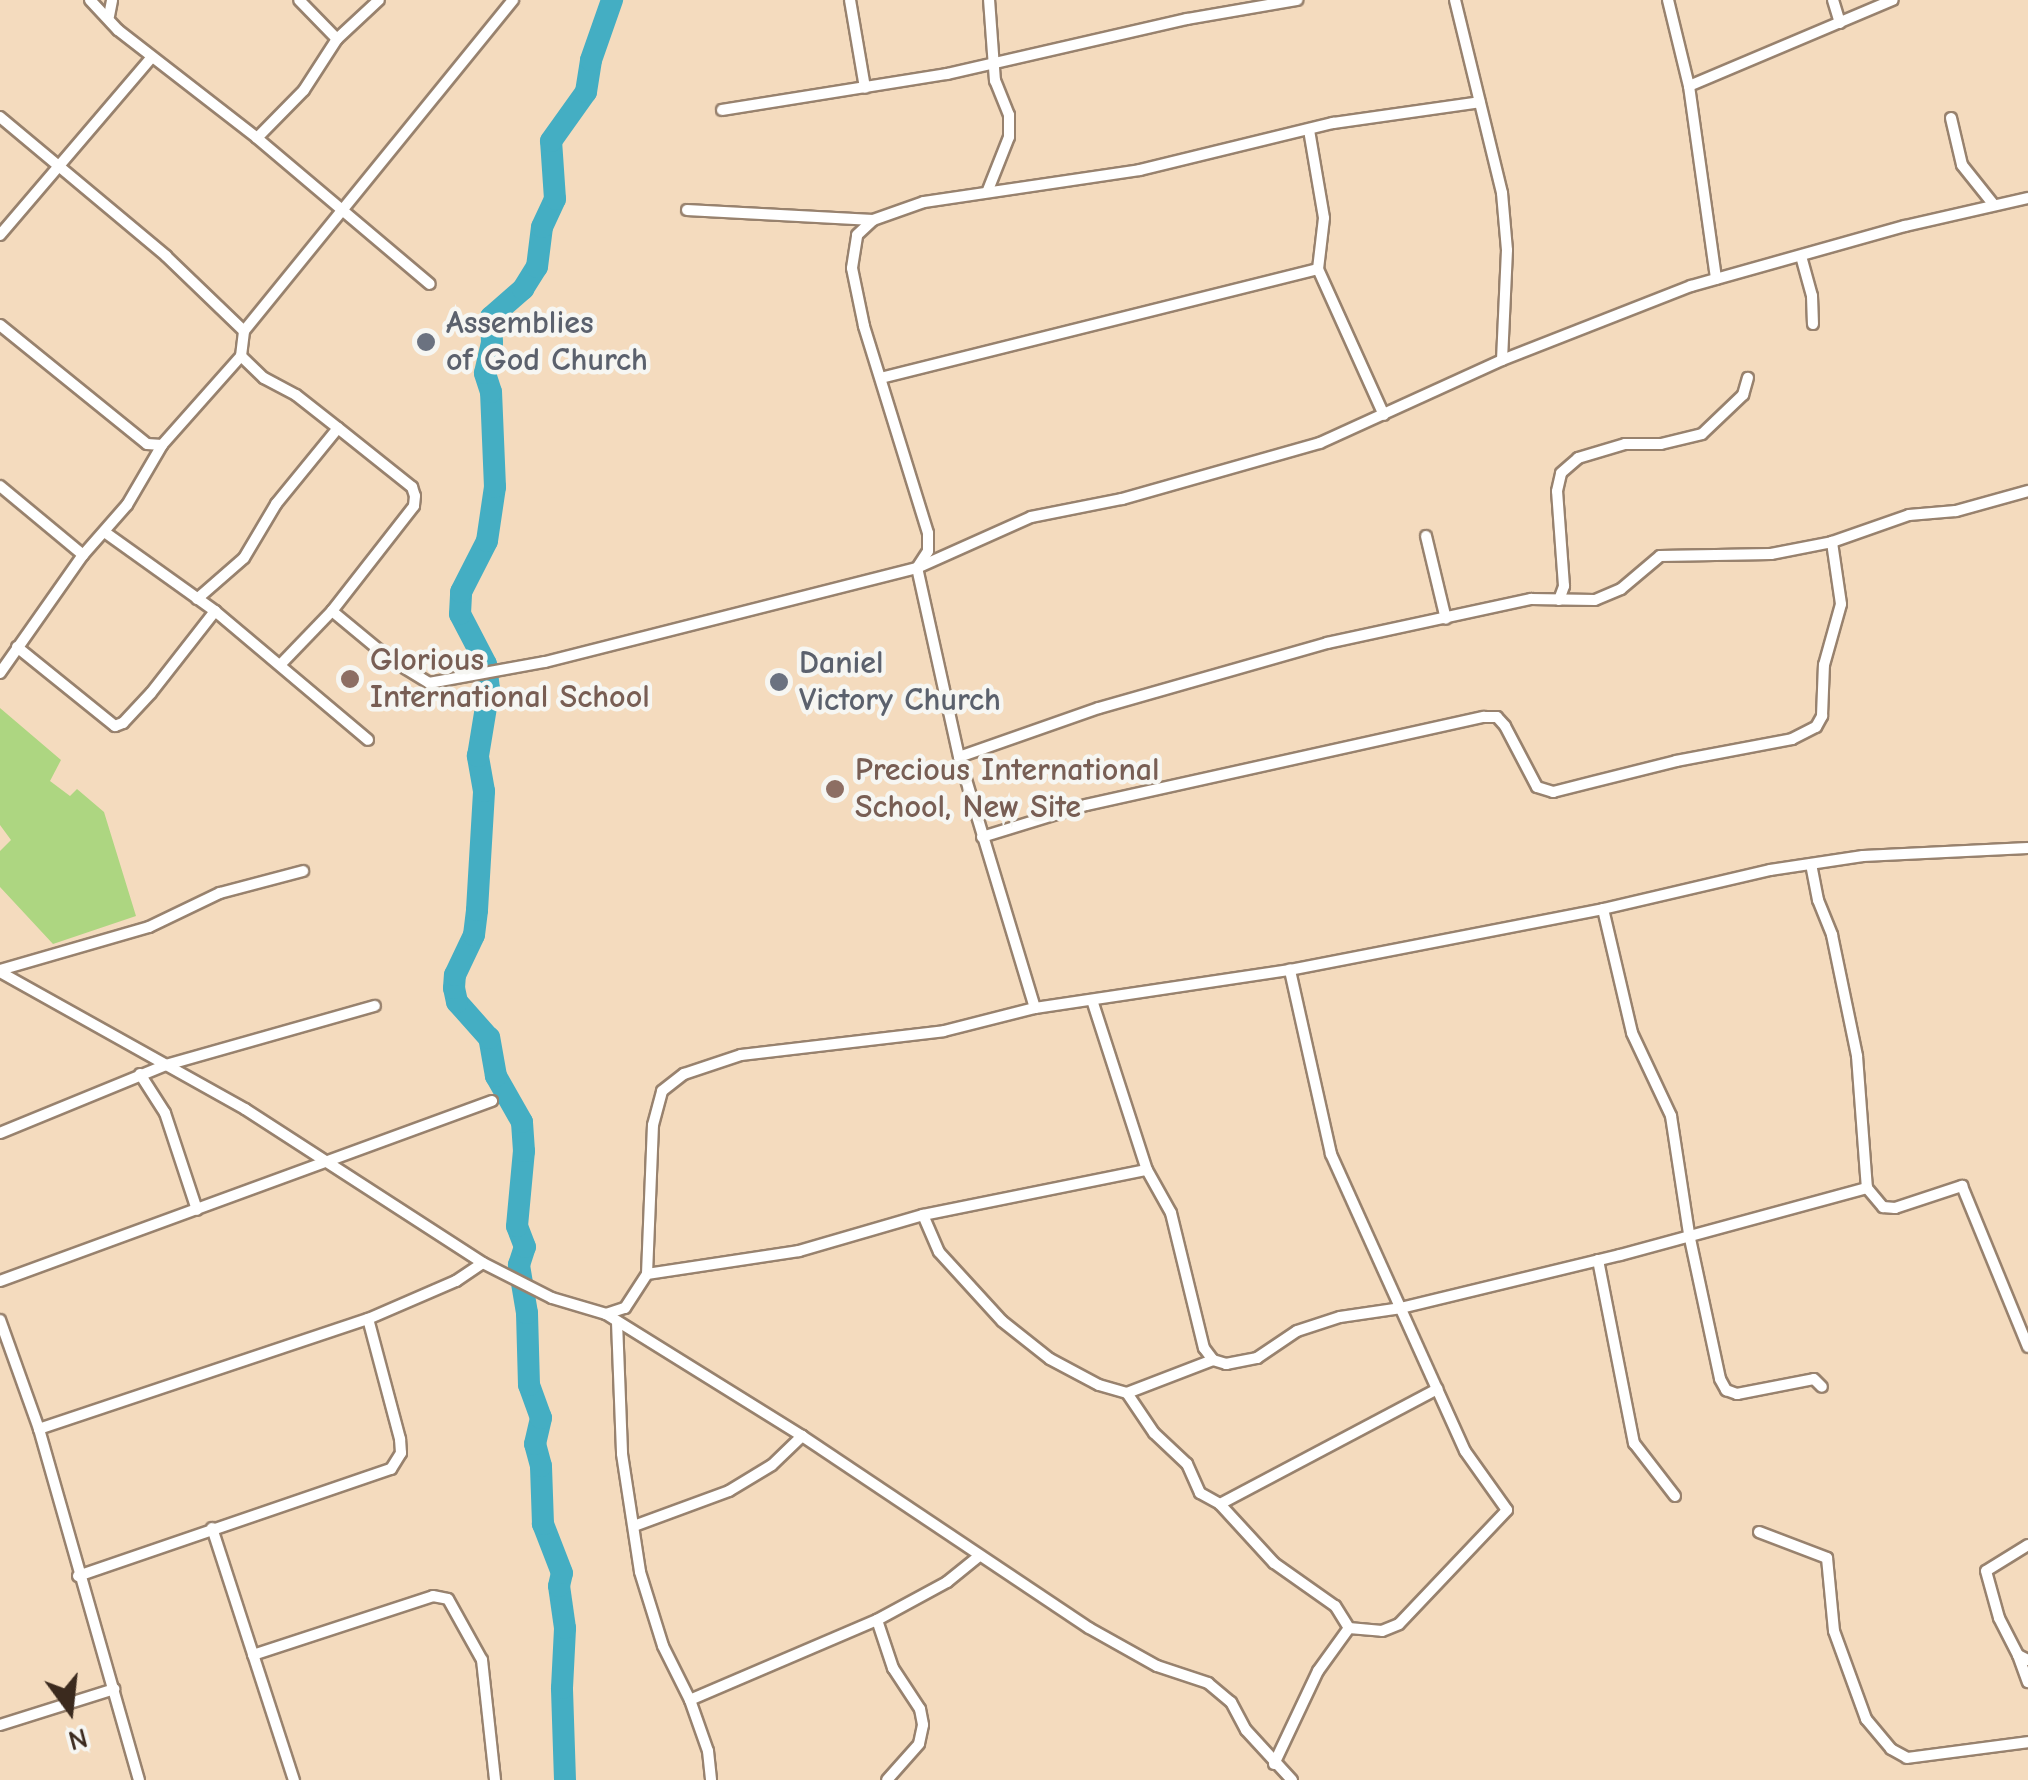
<!DOCTYPE html>
<style>
body{margin:0}
#map{position:relative;width:2028px;height:1780px;overflow:hidden;background:#f4dbbe;font-family:"Comic Neue",sans-serif}
div>[style]{position:absolute}
[style*='--x']{left:calc(var(--x)*1px);top:calc(var(--y)*1px);width:calc(var(--w)*1px);rotate:calc(var(--a)*1deg)}
.green>*{inset:0;background:#add681}
.river>*{height:22px;margin:-11px;padding:0 11px;transform-origin:11px;border-radius:11px;background:#44aec3}
.roads{filter:drop-shadow(2px 0 #98826e) drop-shadow(-2px 0 #98826e) drop-shadow(0 2px #98826e) drop-shadow(0 -2px #98826e)}
.minor>*{height:10px;margin:-5px;padding:0 5px;transform-origin:5px;border-radius:5px;background:#fff}
.dots>*{width:28px;height:28px;translate:-50% -50%;box-sizing:border-box;border:5px solid #f6f6f2;border-radius:50%}
span{translate:-50% -50%;white-space:nowrap;text-align:center;line-height:1.15;-webkit-text-stroke:9px #f6f6f2;paint-order:stroke}
.worship-label{font-size:32px;color:#5b616d;font-weight:700}
.left{translate:0 -50%;text-align:left}
.education-label{font-size:32px;color:#785e54;font-weight:700}
.north{position:absolute;left:20px;top:1660px;width:100px;height:100px;-webkit-text-stroke:8px #f6f6f2;paint-order:stroke;rotate:165deg;font-size:28px;font-weight:700;line-height:40px;text-align:center;color:#3b2a1e}
.north::after{content:'';display:block;margin:auto;width:35px;height:45px;background:#3b2a1e;clip-path:polygon(50% 0,100% 100%,50% 72%,0 100%)}
</style>
<div id="map">
<div class="green">
<div style="clip-path:polygon(0 708px,61px 760px,50px 781px,70px 796px,77px 789px,104px 812px,136px 916px,53px 944px,0 887px,0 851px,11px 840px,0 825px)"></div>
</div>
<div class="river">
<div style="--x:565;--y:1780;--w:92;--a:-91.9"></div>
<div style="--x:562;--y:1688;--w:60;--a:-87.1"></div>
<div style="--x:565;--y:1628;--w:42;--a:-98.1"></div>
<div style="--x:559;--y:1586;--w:13;--a:-77"></div>
<div style="--x:562;--y:1573;--w:53;--a:-111.2"></div>
<div style="--x:543;--y:1524;--w:58;--a:-92"></div>
<div style="--x:541;--y:1466;--w:23;--a:-105"></div>
<div style="--x:535;--y:1444;--w:27;--a:-77"></div>
<div style="--x:541;--y:1418;--w:35;--a:-110"></div>
<div style="--x:529;--y:1385;--w:72;--a:-91.6"></div>
<div style="--x:527;--y:1313;--w:49;--a:-99.5"></div>
<div style="--x:519;--y:1265;--w:19;--a:-72"></div>
<div style="--x:525;--y:1247;--w:22;--a:-111"></div>
<div style="--x:517;--y:1226;--w:75;--a:-84.7"></div>
<div style="--x:524;--y:1151;--w:29;--a:-94"></div>
<div style="--x:522;--y:1122;--w:53;--a:-119.5"></div>
<div style="--x:496;--y:1076;--w:39;--a:-100"></div>
<div style="--x:489;--y:1038;--w:48;--a:-131.6"></div>
<div style="--x:457;--y:1002;--w:14;--a:-102"></div>
<div style="--x:454;--y:988;--w:13;--a:-86"></div>
<div style="--x:455;--y:975;--w:44;--a:-64.6"></div>
<div style="--x:474;--y:935;--w:25;--a:-83"></div>
<div style="--x:477;--y:910;--w:119;--a:-86.6"></div>
<div style="--x:484;--y:791;--w:36;--a:-100"></div>
<div style="--x:478;--y:756;--w:68;--a:-80.7"></div>
<div style="--x:489;--y:689;--w:25;--a:-97"></div>
<div style="--x:486;--y:664;--w:56;--a:-117.5"></div>
<div style="--x:460;--y:614;--w:22;--a:-87"></div>
<div style="--x:461;--y:592;--w:57;--a:-63"></div>
<div style="--x:487;--y:541;--w:55;--a:-81.6"></div>
<div style="--x:495;--y:487;--w:95;--a:-92.4"></div>
<div style="--x:491;--y:392;--w:20;--a:-108"></div>
<div style="--x:485;--y:373;--w:31;--a:-77"></div>
<div style="--x:492;--y:343;--w:26;--a:-92"></div>
<div style="--x:491;--y:317;--w:43;--a:-41.2"></div>
<div style="--x:523;--y:289;--w:26;--a:-58"></div>
<div style="--x:537;--y:267;--w:40;--a:-82.9"></div>
<div style="--x:542;--y:227;--w:31;--a:-65"></div>
<div style="--x:555;--y:199;--w:58;--a:-93.9"></div>
<div style="--x:551;--y:141;--w:60;--a:-54.5"></div>
<div style="--x:586;--y:92;--w:32;--a:-81"></div>
<div style="--x:591;--y:60;--w:64;--a:-70.7"></div>
</div>
<div class="roads">
<div class="minor">
<div style="--x:90;--y:0;--w:41;--a:47"></div>
<div style="--x:118;--y:30;--w:176;--a:37.8"></div>
<div style="--x:257;--y:138;--w:226;--a:40.2"></div>
<div style="--x:850;--y:0;--w:89;--a:80.3"></div>
<div style="--x:1455;--y:0;--w:199;--a:76.3"></div>
<div style="--x:1502;--y:193;--w:57;--a:85"></div>
<div style="--x:1507;--y:250;--w:110;--a:92.6"></div>
<div style="--x:1668;--y:0;--w:89;--a:76.3"></div>
<div style="--x:1689;--y:86;--w:195;--a:82"></div>
<div style="--x:1833;--y:0;--w:24;--a:73"></div>
<div style="--x:109;--y:16;--w:16;--a:-79"></div>
<div style="--x:337;--y:39;--w:57;--a:-42.9"></div>
<div style="--x:1689;--y:86;--w:221;--a:-22.9"></div>
<div style="--x:722;--y:110;--w:228;--a:-9.1"></div>
<div style="--x:947;--y:74;--w:246;--a:-12.9"></div>
<div style="--x:1187;--y:19;--w:112;--a:-9.8"></div>
<div style="--x:0;--y:117;--w:217;--a:39.9"></div>
<div style="--x:166;--y:256;--w:108;--a:43.9"></div>
<div style="--x:1951;--y:118;--w:48;--a:76.8"></div>
<div style="--x:1962;--y:165;--w:51;--a:51.3"></div>
<div style="--x:1309;--y:130;--w:89;--a:80.3"></div>
<div style="--x:1324;--y:218;--w:51;--a:96.7"></div>
<div style="--x:1318;--y:269;--w:160;--a:65.7"></div>
<div style="--x:257;--y:138;--w:67;--a:-45.6"></div>
<div style="--x:304;--y:90;--w:61;--a:-57.1"></div>
<div style="--x:337;--y:39;--w:54;--a:-134.3"></div>
<div style="--x:988;--y:190;--w:57;--a:-68.4"></div>
<div style="--x:1009;--y:137;--w:22;--a:-90"></div>
<div style="--x:1009;--y:115;--w:37;--a:-112"></div>
<div style="--x:995;--y:81;--w:81;--a:-94.2"></div>
<div style="--x:687;--y:210;--w:186;--a:3.1"></div>
<div style="--x:0;--y:235;--w:233;--a:-49.5"></div>
<div style="--x:1801;--y:256;--w:41;--a:74.6"></div>
<div style="--x:1812;--y:296;--w:28;--a:88"></div>
<div style="--x:0;--y:325;--w:189;--a:39"></div>
<div style="--x:147;--y:444;--w:15;--a:4"></div>
<div style="--x:241;--y:356;--w:32;--a:44"></div>
<div style="--x:264;--y:378;--w:36;--a:28"></div>
<div style="--x:296;--y:395;--w:53;--a:38.2"></div>
<div style="--x:338;--y:428;--w:95;--a:38.6"></div>
<div style="--x:412;--y:487;--w:9;--a:72"></div>
<div style="--x:415;--y:496;--w:10;--a:96"></div>
<div style="--x:414;--y:506;--w:133;--a:128"></div>
<div style="--x:332;--y:611;--w:75;--a:133.9"></div>
<div style="--x:881;--y:378;--w:450;--a:-14"></div>
<div style="--x:0;--y:486;--w:108;--a:39.7"></div>
<div style="--x:106;--y:533;--w:134;--a:35.6"></div>
<div style="--x:215;--y:611;--w:200;--a:40.1"></div>
<div style="--x:1426;--y:536;--w:85;--a:76.5"></div>
<div style="--x:197;--y:599;--w:62;--a:-41.1"></div>
<div style="--x:244;--y:558;--w:63;--a:-59.3"></div>
<div style="--x:276;--y:504;--w:98;--a:-50.8"></div>
<div style="--x:1559;--y:600;--w:15;--a:-70"></div>
<div style="--x:1564;--y:586;--w:95;--a:-94.2"></div>
<div style="--x:1557;--y:491;--w:18;--a:-77"></div>
<div style="--x:1561;--y:473;--w:23;--a:-41"></div>
<div style="--x:1578;--y:458;--w:49;--a:-16.6"></div>
<div style="--x:1625;--y:444;--w:36;--a:0"></div>
<div style="--x:1661;--y:444;--w:42;--a:-13.7"></div>
<div style="--x:1702;--y:434;--w:57;--a:-43.6"></div>
<div style="--x:1743;--y:395;--w:18;--a:-74"></div>
<div style="--x:332;--y:611;--w:75;--a:39.6"></div>
<div style="--x:390;--y:659;--w:46;--a:31.6"></div>
<div style="--x:429;--y:683;--w:118;--a:-10.3"></div>
<div style="--x:545;--y:662;--w:384;--a:-14.2"></div>
<div style="--x:917;--y:568;--w:125;--a:-24.1"></div>
<div style="--x:1031;--y:517;--w:93;--a:-11.2"></div>
<div style="--x:1122;--y:499;--w:206;--a:-15.8"></div>
<div style="--x:1320;--y:443;--w:200;--a:-24.5"></div>
<div style="--x:1502;--y:360;--w:203;--a:-21.4"></div>
<div style="--x:1691;--y:286;--w:222;--a:-15.7"></div>
<div style="--x:1905;--y:226;--w:126;--a:-12.8"></div>
<div style="--x:17;--y:647;--w:126;--a:38.9"></div>
<div style="--x:115;--y:726;--w:9;--a:-21"></div>
<div style="--x:123;--y:723;--w:41;--a:-47"></div>
<div style="--x:151;--y:693;--w:104;--a:-52"></div>
<div style="--x:0;--y:673;--w:144;--a:-54.9"></div>
<div style="--x:83;--y:555;--w:67;--a:-48.7"></div>
<div style="--x:127;--y:505;--w:69;--a:-59.7"></div>
<div style="--x:162;--y:445;--w:119;--a:-48.4"></div>
<div style="--x:241;--y:356;--w:25;--a:-83"></div>
<div style="--x:244;--y:331;--w:427;--a:-50.9"></div>
<div style="--x:959;--y:757;--w:148;--a:-19.3"></div>
<div style="--x:1099;--y:708;--w:237;--a:-15.9"></div>
<div style="--x:1327;--y:643;--w:209;--a:-12.2"></div>
<div style="--x:1531;--y:599;--w:64;--a:0.9"></div>
<div style="--x:1595;--y:600;--w:28;--a:-23"></div>
<div style="--x:1621;--y:589;--w:51;--a:-40.2"></div>
<div style="--x:1660;--y:556;--w:111;--a:-1"></div>
<div style="--x:1771;--y:554;--w:62;--a:-11.1"></div>
<div style="--x:1832;--y:542;--w:82;--a:-19.3"></div>
<div style="--x:1909;--y:515;--w:47;--a:-4.9"></div>
<div style="--x:1956;--y:511;--w:75;--a:-15.5"></div>
<div style="--x:982;--y:837;--w:109;--a:-17.1"></div>
<div style="--x:1086;--y:805;--w:408;--a:-12.5"></div>
<div style="--x:1484;--y:717;--w:13;--a:0"></div>
<div style="--x:1497;--y:717;--w:12;--a:48"></div>
<div style="--x:1505;--y:726;--w:69;--a:62.3"></div>
<div style="--x:1537;--y:787;--w:17;--a:17"></div>
<div style="--x:1553;--y:792;--w:127;--a:-14.1"></div>
<div style="--x:1676;--y:761;--w:118;--a:-10.7"></div>
<div style="--x:1792;--y:739;--w:27;--a:-27"></div>
<div style="--x:1816;--y:727;--w:13;--a:-61"></div>
<div style="--x:1822;--y:716;--w:51;--a:-87.8"></div>
<div style="--x:1824;--y:665;--w:63;--a:-74.4"></div>
<div style="--x:1841;--y:604;--w:63;--a:-98.3"></div>
<div style="--x:1811;--y:864;--w:37;--a:79"></div>
<div style="--x:1818;--y:900;--w:38;--a:68"></div>
<div style="--x:1832;--y:935;--w:124;--a:78.3"></div>
<div style="--x:1857;--y:1056;--w:132;--a:85.7"></div>
<div style="--x:1867;--y:1188;--w:25;--a:50"></div>
<div style="--x:1883;--y:1207;--w:12;--a:5"></div>
<div style="--x:1895;--y:1208;--w:71;--a:-18.2"></div>
<div style="--x:1962;--y:1186;--w:174;--a:67.7"></div>
<div style="--x:1603;--y:909;--w:127;--a:76.8"></div>
<div style="--x:1632;--y:1033;--w:92;--a:64.8"></div>
<div style="--x:1671;--y:1116;--w:119;--a:81.3"></div>
<div style="--x:1689;--y:1234;--w:148;--a:77.9"></div>
<div style="--x:1720;--y:1379;--w:13;--a:61"></div>
<div style="--x:1726;--y:1390;--w:12;--a:20"></div>
<div style="--x:1737;--y:1394;--w:78;--a:-11"></div>
<div style="--x:1814;--y:1379;--w:11;--a:45"></div>
<div style="--x:0;--y:970;--w:155;--a:-16.1"></div>
<div style="--x:149;--y:927;--w:79;--a:-25.6"></div>
<div style="--x:220;--y:893;--w:86;--a:-14.8"></div>
<div style="--x:0;--y:972;--w:281;--a:29.2"></div>
<div style="--x:245;--y:1109;--w:283;--a:32.9"></div>
<div style="--x:483;--y:1263;--w:77;--a:26.9"></div>
<div style="--x:552;--y:1298;--w:56;--a:16.5"></div>
<div style="--x:606;--y:1314;--w:231;--a:31.9"></div>
<div style="--x:802;--y:1436;--w:345;--a:33.8"></div>
<div style="--x:1089;--y:1628;--w:78;--a:29.2"></div>
<div style="--x:1157;--y:1666;--w:54;--a:18.4"></div>
<div style="--x:1208;--y:1683;--w:30;--a:40"></div>
<div style="--x:1231;--y:1702;--w:32;--a:62"></div>
<div style="--x:1246;--y:1730;--w:68;--a:47.4"></div>
<div style="--x:1092;--y:1000;--w:179;--a:72.1"></div>
<div style="--x:1147;--y:1170;--w:49;--a:60.8"></div>
<div style="--x:1171;--y:1213;--w:139;--a:76.3"></div>
<div style="--x:1204;--y:1348;--w:15;--a:53"></div>
<div style="--x:1035;--y:1008;--w:258;--a:-8.5"></div>
<div style="--x:1290;--y:970;--w:319;--a:-11"></div>
<div style="--x:1603;--y:909;--w:171;--a:-13.1"></div>
<div style="--x:1770;--y:870;--w:94;--a:-8.6"></div>
<div style="--x:1863;--y:856;--w:165;--a:-2.8"></div>
<div style="--x:140;--y:1074;--w:46;--a:57.3"></div>
<div style="--x:165;--y:1113;--w:102;--a:71.7"></div>
<div style="--x:0;--y:1133;--w:179;--a:-22.3"></div>
<div style="--x:166;--y:1065;--w:217;--a:-15.8"></div>
<div style="--x:923;--y:1215;--w:40;--a:66.6"></div>
<div style="--x:939;--y:1252;--w:93;--a:47.6"></div>
<div style="--x:1002;--y:1321;--w:61;--a:38.4"></div>
<div style="--x:1050;--y:1359;--w:55;--a:28"></div>
<div style="--x:1099;--y:1385;--w:29;--a:16"></div>
<div style="--x:1598;--y:1260;--w:187;--a:78.9"></div>
<div style="--x:1634;--y:1443;--w:67;--a:52.3"></div>
<div style="--x:647;--y:1274;--w:154;--a:-8.6"></div>
<div style="--x:799;--y:1251;--w:129;--a:-16.2"></div>
<div style="--x:923;--y:1215;--w:228;--a:-11.4"></div>
<div style="--x:0;--y:1281;--w:524;--a:-20.1"></div>
<div style="--x:606;--y:1314;--w:20;--a:-18"></div>
<div style="--x:625;--y:1308;--w:40;--a:-57.1"></div>
<div style="--x:647;--y:1274;--w:149;--a:-87.7"></div>
<div style="--x:653;--y:1125;--w:35;--a:-75"></div>
<div style="--x:662;--y:1091;--w:28;--a:-38"></div>
<div style="--x:684;--y:1074;--w:60;--a:-18.4"></div>
<div style="--x:741;--y:1055;--w:204;--a:-6.7"></div>
<div style="--x:944;--y:1031;--w:94;--a:-14.2"></div>
<div style="--x:1035;--y:1008;--w:262;--a:-106.8"></div>
<div style="--x:959;--y:757;--w:194;--a:-102.5"></div>
<div style="--x:917;--y:568;--w:20;--a:-57"></div>
<div style="--x:928;--y:551;--w:18;--a:-90"></div>
<div style="--x:928;--y:533;--w:217;--a:-107.2"></div>
<div style="--x:864;--y:326;--w:59;--a:-101.7"></div>
<div style="--x:852;--y:268;--w:33;--a:-81"></div>
<div style="--x:857;--y:235;--w:22;--a:-43"></div>
<div style="--x:873;--y:220;--w:54;--a:-19.4"></div>
<div style="--x:924;--y:202;--w:218;--a:-8.4"></div>
<div style="--x:1140;--y:170;--w:199;--a:-13.7"></div>
<div style="--x:1333;--y:123;--w:148;--a:-8.1"></div>
<div style="--x:0;--y:1320;--w:116;--a:70.3"></div>
<div style="--x:39;--y:1429;--w:365;--a:74.1"></div>
<div style="--x:617;--y:1322;--w:132;--a:87.8"></div>
<div style="--x:622;--y:1454;--w:119;--a:81.3"></div>
<div style="--x:640;--y:1572;--w:77;--a:72.7"></div>
<div style="--x:663;--y:1646;--w:60;--a:63.4"></div>
<div style="--x:690;--y:1700;--w:54;--a:70.6"></div>
<div style="--x:708;--y:1751;--w:29;--a:84"></div>
<div style="--x:39;--y:1429;--w:347;--a:-18.5"></div>
<div style="--x:368;--y:1319;--w:96;--a:-23.4"></div>
<div style="--x:456;--y:1281;--w:32;--a:-34"></div>
<div style="--x:1220;--y:1504;--w:246;--a:-27.9"></div>
<div style="--x:1437;--y:1389;--w:258;--a:-114.3"></div>
<div style="--x:1331;--y:1154;--w:189;--a:-102.6"></div>
<div style="--x:634;--y:1526;--w:101;--a:-20.2"></div>
<div style="--x:729;--y:1491;--w:50;--a:-31.2"></div>
<div style="--x:772;--y:1465;--w:42;--a:-44"></div>
<div style="--x:212;--y:1528;--w:265;--a:72"></div>
<div style="--x:1759;--y:1532;--w:73;--a:20.9"></div>
<div style="--x:1827;--y:1558;--w:73;--a:84.5"></div>
<div style="--x:1834;--y:1631;--w:94;--a:70"></div>
<div style="--x:1866;--y:1719;--w:39;--a:50"></div>
<div style="--x:1891;--y:1749;--w:18;--a:29"></div>
<div style="--x:1907;--y:1758;--w:122;--a:-7.5"></div>
<div style="--x:2028;--y:1545;--w:49;--a:148.2"></div>
<div style="--x:1986;--y:1571;--w:49;--a:74.5"></div>
<div style="--x:1999;--y:1618;--w:42;--a:62.8"></div>
<div style="--x:2018;--y:1655;--w:11;--a:27"></div>
<div style="--x:78;--y:1576;--w:331;--a:-18.9"></div>
<div style="--x:391;--y:1469;--w:19;--a:-58"></div>
<div style="--x:401;--y:1453;--w:14;--a:-94"></div>
<div style="--x:400;--y:1439;--w:124;--a:-104.9"></div>
<div style="--x:877;--y:1620;--w:51;--a:71.6"></div>
<div style="--x:893;--y:1668;--w:49;--a:56.6"></div>
<div style="--x:920;--y:1709;--w:16;--a:79"></div>
<div style="--x:923;--y:1725;--w:19;--a:102"></div>
<div style="--x:919;--y:1744;--w:48;--a:131.6"></div>
<div style="--x:1349;--y:1628;--w:33;--a:5"></div>
<div style="--x:1382;--y:1631;--w:18;--a:-22"></div>
<div style="--x:1399;--y:1624;--w:157;--a:-46.5"></div>
<div style="--x:1507;--y:1510;--w:72;--a:-125.4"></div>
<div style="--x:1465;--y:1451;--w:68;--a:-114.3"></div>
<div style="--x:253;--y:1655;--w:189;--a:-18.1"></div>
<div style="--x:433;--y:1596;--w:15;--a:11"></div>
<div style="--x:448;--y:1599;--w:70;--a:60.9"></div>
<div style="--x:482;--y:1660;--w:121;--a:83.8"></div>
<div style="--x:2018;--y:1655;--w:29;--a:70"></div>
<div style="--x:690;--y:1700;--w:203;--a:-23.2"></div>
<div style="--x:877;--y:1620;--w:80;--a:-28.5"></div>
<div style="--x:947;--y:1582;--w:40;--a:-39"></div>
<div style="--x:0;--y:1725;--w:120;--a:-17.5"></div>
<div style="--x:1274;--y:1764;--w:103;--a:-64.7"></div>
<div style="--x:1318;--y:1671;--w:53;--a:-54.2"></div>
<div style="--x:1349;--y:1628;--w:26;--a:-122"></div>
<div style="--x:1335;--y:1606;--w:75;--a:-144.8"></div>
<div style="--x:1274;--y:1563;--w:80;--a:-132.5"></div>
<div style="--x:1220;--y:1504;--w:23;--a:-151"></div>
<div style="--x:1200;--y:1493;--w:32;--a:-114"></div>
<div style="--x:1187;--y:1464;--w:45;--a:-136.8"></div>
<div style="--x:1154;--y:1433;--w:48;--a:-124"></div>
<div style="--x:1127;--y:1393;--w:92;--a:-21"></div>
<div style="--x:1213;--y:1360;--w:14;--a:17"></div>
<div style="--x:1226;--y:1364;--w:32;--a:-11"></div>
<div style="--x:1257;--y:1358;--w:48;--a:-34"></div>
<div style="--x:1297;--y:1331;--w:45;--a:-18"></div>
<div style="--x:1340;--y:1317;--w:62;--a:-8.4"></div>
<div style="--x:1401;--y:1308;--w:225;--a:-13.6"></div>
<div style="--x:1620;--y:1255;--w:256;--a:-15.2"></div>
</div>
</div>
<div class="dots">
<div style="left:426px;top:342px;background:#6b7280"></div>
<div style="left:350px;top:679px;background:#8d6e63"></div>
<div style="left:779px;top:682px;background:#6b7280"></div>
<div style="left:835px;top:789px;background:#8d6e63"></div>
</div>
<div class="worship-label">
<span class="left" style="left:446px;top:342px">Assemblies<br>of God Church</span>
<span class="left" style="left:799px;top:682px">Daniel<br>Victory Church</span>
</div>
<div class="education-label">
<span class="left" style="left:370px;top:679px">Glorious<br>International School</span>
<span class="left" style="left:855px;top:789px">Precious International<br>School, New Site</span>
</div>
<div class="north">N</div>
</div>
